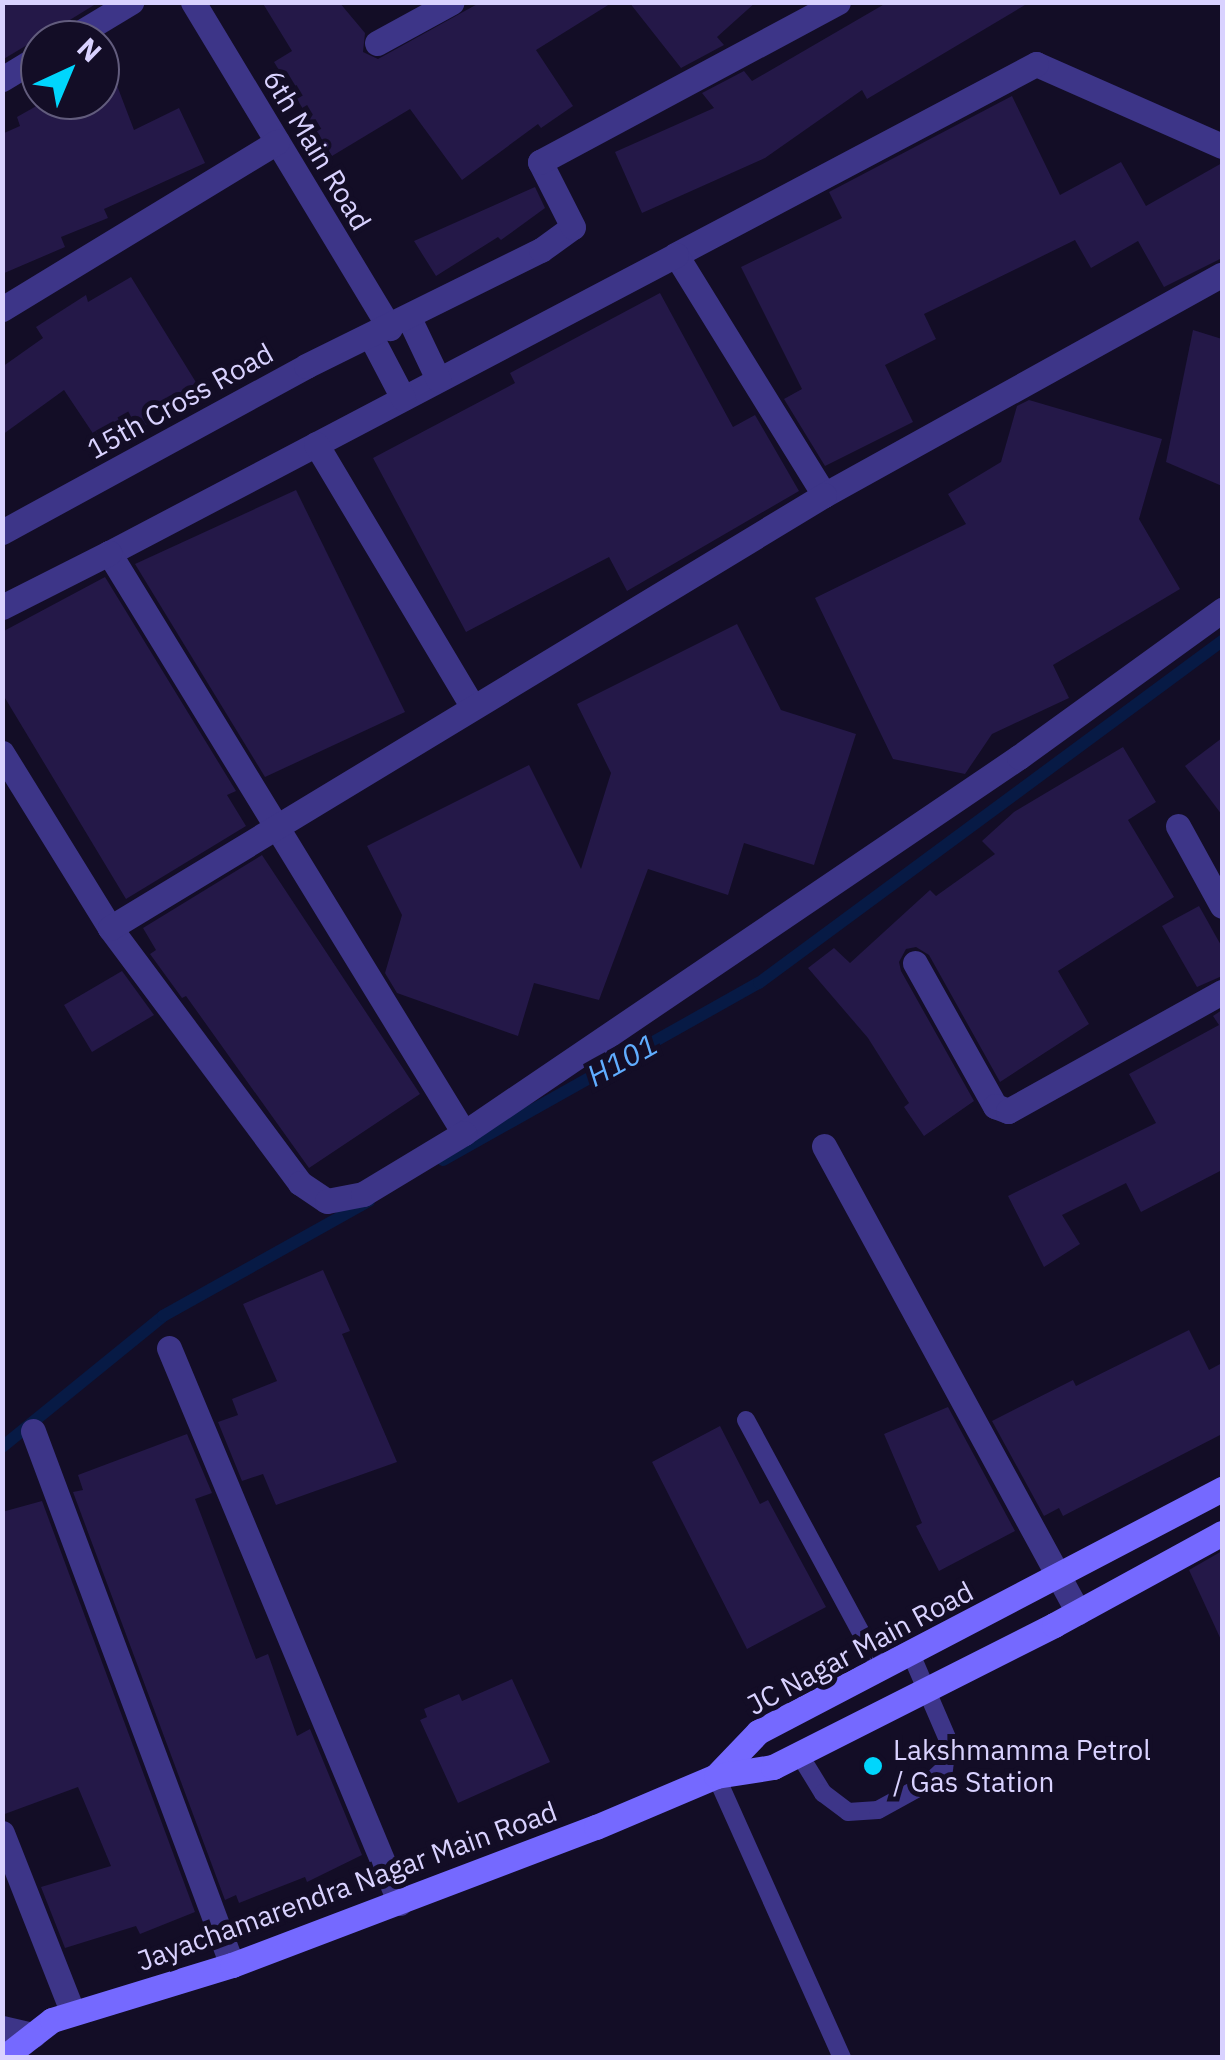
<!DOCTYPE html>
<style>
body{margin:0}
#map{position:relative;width:1225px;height:2060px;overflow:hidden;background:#130d26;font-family:"IBM Plex Sans",sans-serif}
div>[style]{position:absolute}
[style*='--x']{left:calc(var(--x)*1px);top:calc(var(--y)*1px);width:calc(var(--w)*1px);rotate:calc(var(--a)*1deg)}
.stream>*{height:12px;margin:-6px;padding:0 6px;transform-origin:6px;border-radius:6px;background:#071a45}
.building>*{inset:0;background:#241848}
.lane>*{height:18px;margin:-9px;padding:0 9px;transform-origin:9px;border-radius:9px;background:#3d3588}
.street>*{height:25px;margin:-12.5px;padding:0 12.5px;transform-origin:12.5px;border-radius:12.5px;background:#3d3588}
.secondary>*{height:25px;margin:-12.5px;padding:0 12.5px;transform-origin:12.5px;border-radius:12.5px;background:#7569ff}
.dots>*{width:28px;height:28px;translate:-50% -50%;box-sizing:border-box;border:5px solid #130d26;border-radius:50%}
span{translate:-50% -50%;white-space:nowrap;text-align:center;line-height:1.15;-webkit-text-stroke:10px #130d26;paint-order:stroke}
.street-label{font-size:28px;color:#d9d2ff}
.poi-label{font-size:28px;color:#d9d2ff}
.left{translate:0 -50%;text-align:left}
.water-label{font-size:30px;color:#60adff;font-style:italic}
.frame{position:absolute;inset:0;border:5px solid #d9d2ff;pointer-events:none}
.north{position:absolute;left:20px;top:20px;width:100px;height:100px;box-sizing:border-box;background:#130d26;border:2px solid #625c7d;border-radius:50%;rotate:44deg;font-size:28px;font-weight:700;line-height:40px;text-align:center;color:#d9d2ff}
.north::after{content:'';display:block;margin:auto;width:35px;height:45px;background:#00d6fd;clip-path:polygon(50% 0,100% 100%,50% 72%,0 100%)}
</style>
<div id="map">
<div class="stream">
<div style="--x:443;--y:1160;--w:362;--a:-29.3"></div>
<div style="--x:759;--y:983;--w:576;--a:-36.45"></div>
<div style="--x:2;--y:1447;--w:208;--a:-39.1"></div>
<div style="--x:163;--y:1316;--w:236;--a:-29.2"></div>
</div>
<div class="building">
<div style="clip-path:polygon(2px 2px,99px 2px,60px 26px,52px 40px,32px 42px,2px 60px)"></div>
<div style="clip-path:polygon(262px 2px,339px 2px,365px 33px,363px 52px,378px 59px,481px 2px,613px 2px,536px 50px,573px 106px,541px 128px,538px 124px,462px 180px,410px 109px,332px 156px,274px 62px,292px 51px)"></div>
<div style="clip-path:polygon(629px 2px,756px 2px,717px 37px,724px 45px,681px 68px)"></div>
<div style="clip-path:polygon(888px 2px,1030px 2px,867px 99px,862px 90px,765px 158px,642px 213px,615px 152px,714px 108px,702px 93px,744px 71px,752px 81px)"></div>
<div style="clip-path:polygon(113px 75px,134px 130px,179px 108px,205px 163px,104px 209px,108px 218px,61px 237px,65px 247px,2px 274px,2px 134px,20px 126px,17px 117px,47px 100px,100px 100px,100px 80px)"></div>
<div style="clip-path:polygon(1012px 96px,1060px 195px,1121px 162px,1146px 206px,1222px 163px,1222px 258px,1164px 287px,1138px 241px,1091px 268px,1075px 240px,924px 314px,936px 339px,885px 365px,913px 422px,825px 466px,784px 399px,802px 389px,741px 267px,842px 218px,829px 192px)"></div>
<div style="clip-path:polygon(535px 187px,545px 208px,501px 240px,498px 237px,436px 276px,414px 241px)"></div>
<div style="clip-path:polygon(131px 277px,197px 384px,147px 416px,151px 422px,106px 453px,64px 390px,2px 435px,2px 367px,43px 338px,36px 327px,86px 295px,88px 302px)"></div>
<div style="clip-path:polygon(660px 293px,733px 427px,755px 415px,799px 491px,627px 591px,609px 557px,466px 632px,373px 458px,515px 383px,510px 373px)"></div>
<div style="clip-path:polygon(1193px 330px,1222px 339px,1222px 486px,1166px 462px)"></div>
<div style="clip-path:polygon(1029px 400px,1162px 439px,1139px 519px,1180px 589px,1053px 665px,1069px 698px,992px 734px,965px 774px,893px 759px,815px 598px,966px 524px,948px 494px,1001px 462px,1017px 406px)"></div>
<div style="clip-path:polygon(296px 490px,405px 712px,265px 777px,135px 564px)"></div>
<div style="clip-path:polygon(105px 577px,236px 791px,227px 795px,246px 826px,126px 899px,2px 693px,2px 632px)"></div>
<div style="clip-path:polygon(737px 624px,781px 710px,856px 734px,814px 865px,744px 843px,728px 895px,648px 869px,599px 1000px,534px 983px,518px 1036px,397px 993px,385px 973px,402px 915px,367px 846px,529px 765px,581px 869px,611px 773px,577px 704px)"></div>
<div style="clip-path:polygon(1222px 738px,1222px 815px,1185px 766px)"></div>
<div style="clip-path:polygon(1123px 747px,1156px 802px,1128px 820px,1174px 897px,1058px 971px,1089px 1024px,1000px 1082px,929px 955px,916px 947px,906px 949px,899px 962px,901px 971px,974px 1101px,924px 1136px,904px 1107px,909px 1103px,868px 1038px,808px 968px,834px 948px,850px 963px,930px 890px,936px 896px,995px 854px,982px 841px,1014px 812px)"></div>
<div style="clip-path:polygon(262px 855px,420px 1094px,309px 1168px,186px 996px,182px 998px,150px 954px,156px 950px,143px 928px)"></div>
<div style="clip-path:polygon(1199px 906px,1222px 947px,1222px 976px,1197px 987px,1162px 926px)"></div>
<div style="clip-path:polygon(122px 971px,154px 1015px,92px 1052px,64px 1005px)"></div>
<div style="clip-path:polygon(1222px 1010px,1222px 1170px,1141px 1212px,1126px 1183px,1062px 1215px,1080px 1244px,1044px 1267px,1008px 1196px,1156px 1123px,1129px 1074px,1219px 1025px,1213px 1016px)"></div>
<div style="clip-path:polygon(323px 1270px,350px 1331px,342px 1334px,397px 1462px,276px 1505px,263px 1474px,242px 1481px,218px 1422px,238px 1415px,232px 1399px,277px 1381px,243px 1304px)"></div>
<div style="clip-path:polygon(1189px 1330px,1209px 1370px,1222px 1363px,1222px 1434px,1063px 1516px,1059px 1508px,1044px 1516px,992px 1421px,1073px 1380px,1076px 1386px)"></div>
<div style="clip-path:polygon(948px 1407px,1015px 1531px,939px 1571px,916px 1526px,922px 1523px,884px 1434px)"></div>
<div style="clip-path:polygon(720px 1426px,760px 1504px,768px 1500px,826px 1607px,747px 1649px,652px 1462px)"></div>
<div style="clip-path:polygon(187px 1434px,212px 1493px,195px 1499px,256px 1659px,268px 1654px,297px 1736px,310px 1729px,362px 1855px,307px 1882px,305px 1877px,239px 1903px,236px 1895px,225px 1900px,73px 1492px,83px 1490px,78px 1475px)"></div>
<div style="clip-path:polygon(42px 1501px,195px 1912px,140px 1934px,136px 1926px,65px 1948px,41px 1887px,111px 1866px,78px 1787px,2px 1815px,2px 1512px)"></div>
<div style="clip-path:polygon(1222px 1551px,1222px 1642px,1189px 1570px)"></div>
<div style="clip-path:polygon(512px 1679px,550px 1762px,458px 1803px,420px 1720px,427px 1717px,424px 1709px,459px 1694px,462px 1701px)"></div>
</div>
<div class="lane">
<div style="--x:746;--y:1420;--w:284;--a:61.6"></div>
<div style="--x:799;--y:1754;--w:46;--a:58.4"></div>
<div style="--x:823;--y:1793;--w:31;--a:37"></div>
<div style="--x:848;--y:1812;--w:30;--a:-4"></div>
<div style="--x:878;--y:1810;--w:60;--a:-28.7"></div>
<div style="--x:931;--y:1781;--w:18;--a:-43"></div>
<div style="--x:944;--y:1769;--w:29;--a:-82"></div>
<div style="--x:948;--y:1740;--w:94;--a:-113.3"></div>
<div style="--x:716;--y:1776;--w:309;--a:65.9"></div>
</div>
<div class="street">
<div style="--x:193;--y:2;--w:381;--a:58.9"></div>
<div style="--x:68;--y:40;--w:74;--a:-31.1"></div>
<div style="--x:377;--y:43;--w:85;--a:-28.7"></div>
<div style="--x:2;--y:79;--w:44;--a:-31.2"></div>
<div style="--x:1222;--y:146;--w:203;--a:-156.2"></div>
<div style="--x:1036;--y:64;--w:408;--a:152.1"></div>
<div style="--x:676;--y:255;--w:282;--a:58.3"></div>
<div style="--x:824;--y:495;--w:455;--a:-29"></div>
<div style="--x:676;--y:255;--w:641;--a:152.27"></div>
<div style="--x:109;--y:553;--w:680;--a:58.53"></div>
<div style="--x:464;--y:1133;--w:670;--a:-34.12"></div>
<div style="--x:1019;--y:757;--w:251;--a:-35.9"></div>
<div style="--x:2;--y:309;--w:322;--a:-31.3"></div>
<div style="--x:409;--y:318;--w:68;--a:64.6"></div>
<div style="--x:371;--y:337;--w:69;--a:62.3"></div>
<div style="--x:316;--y:444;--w:306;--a:59.2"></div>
<div style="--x:2;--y:532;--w:346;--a:-28.6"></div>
<div style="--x:306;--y:366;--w:262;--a:-26.3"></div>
<div style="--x:541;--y:250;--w:39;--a:-36"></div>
<div style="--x:573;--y:227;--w:73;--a:-116.9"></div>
<div style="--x:540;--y:162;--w:338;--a:-28.2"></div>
<div style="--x:2;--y:607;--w:120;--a:-26.8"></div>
<div style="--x:2;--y:753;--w:206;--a:58.3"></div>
<div style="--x:110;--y:928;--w:318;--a:53.3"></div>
<div style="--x:300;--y:1183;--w:32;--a:34"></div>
<div style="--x:327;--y:1201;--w:37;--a:-11"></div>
<div style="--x:363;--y:1194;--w:118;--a:-31.1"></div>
<div style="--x:1178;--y:826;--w:91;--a:61.2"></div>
<div style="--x:110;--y:928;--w:835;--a:-31.23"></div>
<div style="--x:915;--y:963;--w:164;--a:60.8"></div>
<div style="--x:995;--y:1106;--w:14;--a:21"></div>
<div style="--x:1008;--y:1111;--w:245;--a:-29.1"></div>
<div style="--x:824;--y:1146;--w:531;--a:61.41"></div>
<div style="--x:169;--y:1348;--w:601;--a:67.4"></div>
<div style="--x:33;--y:1431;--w:570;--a:69.56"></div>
<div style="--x:2;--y:1833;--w:193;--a:68.5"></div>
<div style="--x:2;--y:2028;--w:32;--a:13"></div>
</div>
<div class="secondary">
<div style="--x:716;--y:1776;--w:61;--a:-46.3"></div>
<div style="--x:758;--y:1732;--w:524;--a:-27.64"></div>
<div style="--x:3;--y:2058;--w:62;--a:-37.8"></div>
<div style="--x:52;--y:2020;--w:188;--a:-17"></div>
<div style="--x:232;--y:1965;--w:389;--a:-20.8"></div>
<div style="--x:596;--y:1827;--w:130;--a:-23"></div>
<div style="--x:716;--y:1776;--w:58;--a:-9"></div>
<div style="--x:773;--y:1767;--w:315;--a:-26.8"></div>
<div style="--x:1054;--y:1625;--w:192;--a:-28.7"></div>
</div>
<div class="dots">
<div style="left:873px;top:1766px;background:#00d6fd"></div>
</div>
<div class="street-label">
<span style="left:317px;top:150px;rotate:59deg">6th Main Road</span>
<span style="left:180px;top:401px;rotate:-29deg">15th Cross Road</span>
<span style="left:860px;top:1648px;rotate:-28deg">JC Nagar Main Road</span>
<span style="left:347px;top:1886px;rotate:-20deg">Jayachamarendra Nagar Main Road</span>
</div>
<div class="poi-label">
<span class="left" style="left:893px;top:1766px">Lakshmamma Petrol<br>/ Gas Station</span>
</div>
<div class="water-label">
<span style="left:622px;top:1060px;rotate:-29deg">H101</span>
</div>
<div class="frame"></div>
<div class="north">N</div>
</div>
